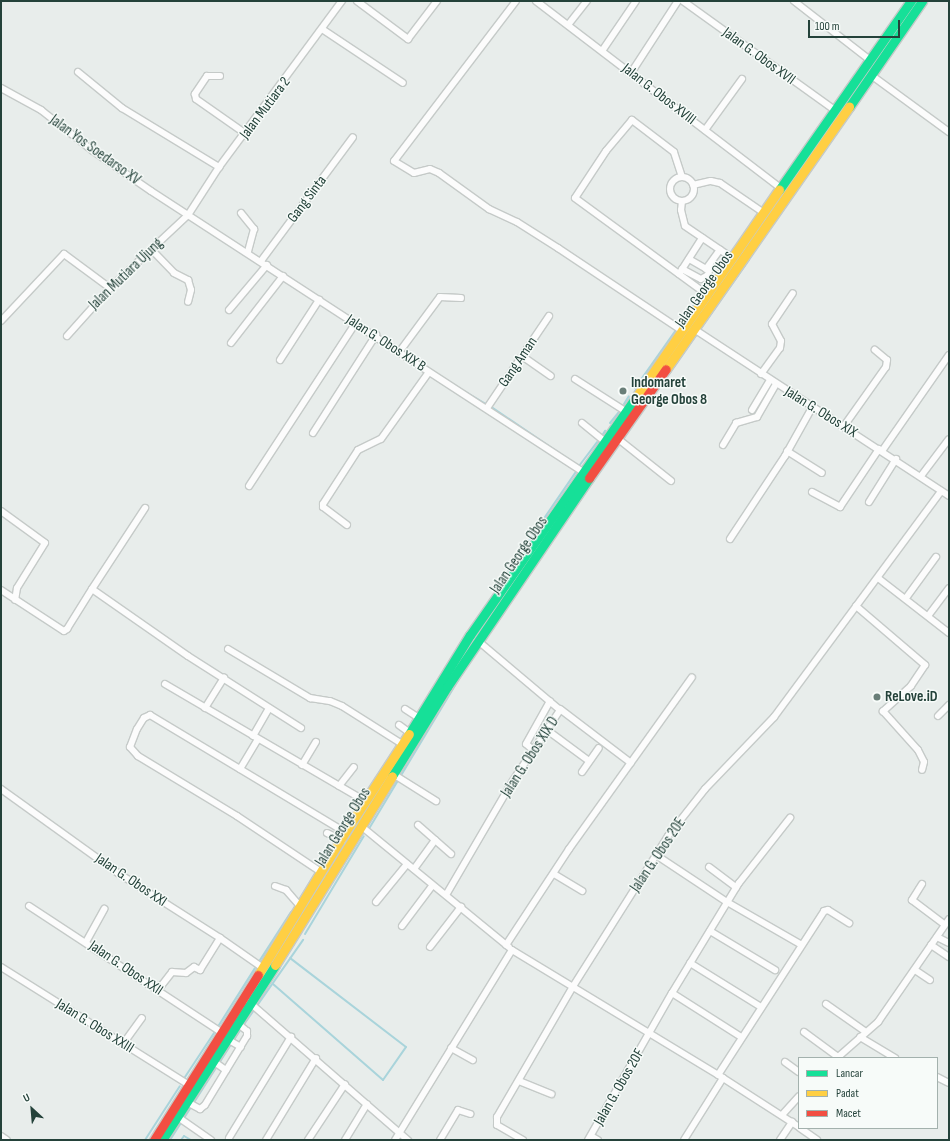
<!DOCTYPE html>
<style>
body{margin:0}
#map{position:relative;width:950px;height:1141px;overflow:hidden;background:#e8edeb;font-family:"Sofia Sans Condensed",sans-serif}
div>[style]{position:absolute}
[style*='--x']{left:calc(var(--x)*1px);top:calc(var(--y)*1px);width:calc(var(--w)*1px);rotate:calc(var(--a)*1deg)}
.stream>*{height:2px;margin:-1px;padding:0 1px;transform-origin:1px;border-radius:1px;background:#a9d4db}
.roads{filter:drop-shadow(1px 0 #c5cac8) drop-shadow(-1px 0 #c5cac8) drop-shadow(0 1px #c5cac8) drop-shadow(0 -1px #c5cac8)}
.street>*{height:6px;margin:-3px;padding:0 3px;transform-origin:3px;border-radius:3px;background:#fcfcfc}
.street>.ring{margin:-3px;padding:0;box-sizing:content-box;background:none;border:6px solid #fcfcfc;border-radius:50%}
.fast>*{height:9px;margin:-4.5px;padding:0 4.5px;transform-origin:4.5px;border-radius:4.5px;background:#16e098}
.slow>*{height:9px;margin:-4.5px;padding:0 4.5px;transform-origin:4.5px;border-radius:4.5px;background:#ffcf43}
.jam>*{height:9px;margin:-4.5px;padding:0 4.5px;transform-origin:4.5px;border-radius:4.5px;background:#f24e42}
.dots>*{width:11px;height:11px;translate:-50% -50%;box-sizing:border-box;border:2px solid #f7fbf9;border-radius:50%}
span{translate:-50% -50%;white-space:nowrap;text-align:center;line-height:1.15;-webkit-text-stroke:3px #f7fbf9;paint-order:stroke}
.street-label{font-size:15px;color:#24423a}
.poi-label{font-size:15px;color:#24423a;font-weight:700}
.left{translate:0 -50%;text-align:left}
.frame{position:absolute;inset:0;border:2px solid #24423a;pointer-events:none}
.legend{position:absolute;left:798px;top:1057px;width:140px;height:72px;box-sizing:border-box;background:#f7fbf9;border:1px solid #a3b1ad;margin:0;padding:5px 7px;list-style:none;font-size:12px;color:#24423a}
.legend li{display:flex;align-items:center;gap:8px;height:20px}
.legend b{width:20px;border:1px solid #a3b1ad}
.north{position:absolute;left:12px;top:1089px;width:40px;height:40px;-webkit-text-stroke:3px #f7fbf9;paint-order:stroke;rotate:334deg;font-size:11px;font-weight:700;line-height:16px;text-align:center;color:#24423a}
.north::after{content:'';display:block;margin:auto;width:14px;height:18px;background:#24423a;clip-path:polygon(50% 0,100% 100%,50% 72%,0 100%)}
.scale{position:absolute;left:808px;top:20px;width:92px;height:18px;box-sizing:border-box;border:2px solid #24423a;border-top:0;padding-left:5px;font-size:12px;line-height:14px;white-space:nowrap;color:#24423a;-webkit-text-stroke:3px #f7fbf9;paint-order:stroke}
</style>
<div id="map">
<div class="stream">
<div style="--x:402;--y:350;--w:24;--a:35"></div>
<div style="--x:635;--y:388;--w:116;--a:-54.8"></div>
<div style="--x:464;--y:391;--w:27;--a:31"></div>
<div style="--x:624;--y:404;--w:9;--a:-58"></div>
<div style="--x:490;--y:406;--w:102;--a:34.2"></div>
<div style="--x:610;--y:423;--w:13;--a:-51"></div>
<div style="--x:603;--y:434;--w:4;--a:-56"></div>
<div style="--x:579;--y:466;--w:30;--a:-53"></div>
<div style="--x:508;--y:571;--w:119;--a:-55.6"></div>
<div style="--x:526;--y:577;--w:388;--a:-54.9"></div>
<div style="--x:370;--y:827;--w:181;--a:-59"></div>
<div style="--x:305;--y:934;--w:114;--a:-59"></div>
<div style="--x:260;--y:960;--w:57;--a:-57.1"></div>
<div style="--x:273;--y:984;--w:146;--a:41.1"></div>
<div style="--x:383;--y:1080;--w:40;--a:-55.1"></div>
<div style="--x:406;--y:1047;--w:146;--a:-142.5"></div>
<div style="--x:219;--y:1025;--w:67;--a:-57.7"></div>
<div style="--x:185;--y:1077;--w:53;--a:-56.6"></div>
<div style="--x:145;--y:1140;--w:64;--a:-57.1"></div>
<div style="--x:170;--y:1140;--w:130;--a:-57.5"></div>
<div style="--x:240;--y:1030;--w:110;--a:-55"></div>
<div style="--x:181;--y:1140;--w:5;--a:-53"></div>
<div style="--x:184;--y:1136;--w:8;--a:30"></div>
</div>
<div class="roads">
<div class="street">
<div style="--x:357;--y:1;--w:64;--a:36.7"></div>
<div style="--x:408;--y:39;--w:48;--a:-52.7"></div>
<div style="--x:516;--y:1;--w:201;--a:127.3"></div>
<div style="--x:394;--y:161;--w:23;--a:31"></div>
<div style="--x:414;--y:173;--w:16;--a:-14"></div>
<div style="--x:430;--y:169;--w:10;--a:24"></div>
<div style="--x:439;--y:173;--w:62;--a:35.8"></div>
<div style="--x:489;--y:209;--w:31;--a:25"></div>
<div style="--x:517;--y:222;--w:49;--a:32.4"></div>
<div style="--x:558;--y:248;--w:148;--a:33.7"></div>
<div style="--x:536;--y:1;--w:308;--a:37.4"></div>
<div style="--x:683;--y:1;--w:188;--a:35.7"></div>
<div style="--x:794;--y:1;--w:98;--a:37.9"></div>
<div style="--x:568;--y:25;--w:31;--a:-52"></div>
<div style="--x:322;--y:29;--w:97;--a:33.7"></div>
<div style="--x:602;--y:51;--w:60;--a:-55.8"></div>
<div style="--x:78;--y:72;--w:57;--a:39.3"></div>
<div style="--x:122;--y:108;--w:114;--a:31.3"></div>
<div style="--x:631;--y:73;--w:86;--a:-56.9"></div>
<div style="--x:871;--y:75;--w:97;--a:36.2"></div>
<div style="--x:220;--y:76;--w:13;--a:180"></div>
<div style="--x:207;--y:76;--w:22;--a:124"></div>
<div style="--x:195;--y:94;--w:5;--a:79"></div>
<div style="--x:196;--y:99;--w:61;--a:35"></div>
<div style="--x:1;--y:88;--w:46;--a:28.8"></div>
<div style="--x:41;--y:110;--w:66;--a:38.3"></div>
<div style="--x:93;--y:151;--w:70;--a:34.6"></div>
<div style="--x:151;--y:191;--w:515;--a:33.04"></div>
<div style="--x:705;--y:130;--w:63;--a:-54"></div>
<div style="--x:682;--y:177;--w:26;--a:-108"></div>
<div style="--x:674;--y:152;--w:53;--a:-142.7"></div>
<div style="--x:632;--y:120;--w:40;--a:130"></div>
<div style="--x:606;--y:151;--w:56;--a:123.4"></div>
<div style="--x:575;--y:198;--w:162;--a:36.2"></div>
<div class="ring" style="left:670px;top:177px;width:18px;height:18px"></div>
<div style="--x:693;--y:185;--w:18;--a:-13"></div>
<div style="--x:711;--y:181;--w:9;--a:13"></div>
<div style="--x:720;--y:183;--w:53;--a:34.3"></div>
<div style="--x:682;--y:201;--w:9;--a:96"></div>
<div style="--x:681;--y:210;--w:16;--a:76"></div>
<div style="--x:685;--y:226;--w:57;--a:34.2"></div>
<div style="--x:241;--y:213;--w:21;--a:51"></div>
<div style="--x:254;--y:229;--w:24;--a:105"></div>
<div style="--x:152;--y:250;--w:32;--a:46"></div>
<div style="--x:174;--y:273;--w:16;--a:27"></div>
<div style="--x:188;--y:280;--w:10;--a:73"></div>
<div style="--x:191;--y:290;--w:12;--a:104"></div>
<div style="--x:689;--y:259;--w:20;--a:30"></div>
<div style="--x:706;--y:269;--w:24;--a:-54"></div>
<div style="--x:261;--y:261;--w:154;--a:-53.4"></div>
<div style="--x:682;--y:269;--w:21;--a:28"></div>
<div style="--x:701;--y:279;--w:8;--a:-30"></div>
<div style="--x:708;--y:275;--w:9;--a:-77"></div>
<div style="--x:679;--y:274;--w:43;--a:-57.4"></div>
<div style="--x:229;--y:310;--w:59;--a:-49.8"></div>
<div style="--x:1;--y:321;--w:92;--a:-46.8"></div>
<div style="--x:64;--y:254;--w:57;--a:36.5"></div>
<div style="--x:694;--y:329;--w:305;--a:33.2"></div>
<div style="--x:67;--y:336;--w:64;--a:-48.1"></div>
<div style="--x:110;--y:288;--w:107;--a:-43.1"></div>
<div style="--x:188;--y:215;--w:57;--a:-57.1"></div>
<div style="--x:219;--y:167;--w:207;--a:-53.5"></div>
<div style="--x:231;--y:343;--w:85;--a:-52.2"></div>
<div style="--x:400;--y:351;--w:67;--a:-53.5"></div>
<div style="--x:440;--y:297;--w:21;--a:3"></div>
<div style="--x:522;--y:356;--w:35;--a:35"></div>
<div style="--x:280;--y:360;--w:72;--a:-57"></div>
<div style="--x:761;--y:374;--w:32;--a:-54"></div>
<div style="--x:780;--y:348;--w:7;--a:-82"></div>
<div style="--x:781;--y:341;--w:19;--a:-118"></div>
<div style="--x:772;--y:324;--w:37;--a:-56"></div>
<div style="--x:575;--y:379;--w:59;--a:32.6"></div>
<div style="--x:487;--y:408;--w:111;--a:-56"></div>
<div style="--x:752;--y:410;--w:35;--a:-59"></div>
<div style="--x:582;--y:423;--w:28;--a:39"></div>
<div style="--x:844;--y:426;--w:72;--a:-54.6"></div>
<div style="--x:886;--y:367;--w:7;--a:-82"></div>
<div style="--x:887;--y:360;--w:16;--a:-140"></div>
<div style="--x:313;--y:433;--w:117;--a:-57.3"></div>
<div style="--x:617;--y:438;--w:69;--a:38.5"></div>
<div style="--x:723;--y:445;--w:26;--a:-59"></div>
<div style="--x:736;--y:423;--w:22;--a:-16"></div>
<div style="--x:757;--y:417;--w:38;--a:-60"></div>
<div style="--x:787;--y:451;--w:41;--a:32.2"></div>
<div style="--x:882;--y:451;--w:117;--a:-55.1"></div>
<div style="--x:921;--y:476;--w:46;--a:-52.9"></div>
<div style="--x:249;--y:486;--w:194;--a:-56.8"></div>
<div style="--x:812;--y:492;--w:32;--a:28"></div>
<div style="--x:840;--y:507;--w:70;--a:-56.1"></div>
<div style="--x:869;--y:502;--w:51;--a:-57.9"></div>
<div style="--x:1;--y:511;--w:54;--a:36"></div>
<div style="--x:45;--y:543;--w:53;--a:121.9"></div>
<div style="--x:17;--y:588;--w:12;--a:99"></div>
<div style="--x:347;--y:525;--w:30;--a:-143"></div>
<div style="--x:323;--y:507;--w:3;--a:-90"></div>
<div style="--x:323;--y:504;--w:64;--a:-57.1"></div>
<div style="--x:358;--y:450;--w:25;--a:-26"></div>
<div style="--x:381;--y:439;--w:82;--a:-54.4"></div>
<div style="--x:730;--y:539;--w:100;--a:-56.5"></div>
<div style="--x:785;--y:456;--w:57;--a:-60.8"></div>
<div style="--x:878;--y:578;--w:90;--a:37.8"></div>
<div style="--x:92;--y:589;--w:97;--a:-56.8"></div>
<div style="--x:1;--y:590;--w:75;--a:33.1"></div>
<div style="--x:64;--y:631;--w:4;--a:-34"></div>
<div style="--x:67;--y:629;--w:47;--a:-58"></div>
<div style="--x:92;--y:589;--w:117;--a:34.9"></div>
<div style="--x:188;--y:656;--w:134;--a:32.5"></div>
<div style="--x:906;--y:598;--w:51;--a:-53.8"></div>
<div style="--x:856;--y:606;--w:91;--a:40.5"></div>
<div style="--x:925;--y:665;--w:25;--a:124"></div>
<div style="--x:911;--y:686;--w:38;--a:138"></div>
<div style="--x:883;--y:711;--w:52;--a:48.1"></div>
<div style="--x:918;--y:750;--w:13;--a:63"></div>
<div style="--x:924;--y:762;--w:8;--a:104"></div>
<div style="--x:928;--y:616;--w:35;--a:-53"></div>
<div style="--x:228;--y:649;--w:96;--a:30.9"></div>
<div style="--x:310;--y:698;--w:20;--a:9"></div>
<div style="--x:330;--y:701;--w:13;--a:23"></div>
<div style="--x:342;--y:706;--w:71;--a:32.3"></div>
<div style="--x:165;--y:684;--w:232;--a:30.3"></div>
<div style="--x:205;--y:708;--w:36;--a:-58"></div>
<div style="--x:405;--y:709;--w:17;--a:33"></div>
<div style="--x:560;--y:709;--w:89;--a:37.3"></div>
<div style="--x:938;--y:716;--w:16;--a:-45"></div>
<div style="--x:399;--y:725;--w:14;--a:36"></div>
<div style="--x:547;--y:730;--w:52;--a:36.4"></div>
<div style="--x:253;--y:736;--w:32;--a:-60"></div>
<div style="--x:533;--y:750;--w:9;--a:-139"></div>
<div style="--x:526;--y:744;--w:49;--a:-60.8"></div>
<div style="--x:302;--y:765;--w:27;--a:-59"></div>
<div style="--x:240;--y:769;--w:35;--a:-59"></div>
<div style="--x:582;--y:772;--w:29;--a:-55"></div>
<div style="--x:393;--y:774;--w:51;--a:32.1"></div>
<div style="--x:339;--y:786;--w:24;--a:-52"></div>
<div style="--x:1;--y:789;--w:144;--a:35.7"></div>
<div style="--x:118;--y:873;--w:121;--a:32.5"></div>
<div style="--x:220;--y:938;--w:52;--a:34.9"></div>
<div style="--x:418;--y:825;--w:44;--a:41.3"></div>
<div style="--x:361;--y:826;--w:191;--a:39.3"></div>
<div style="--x:327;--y:833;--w:17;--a:25"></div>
<div style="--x:656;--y:855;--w:85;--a:33.5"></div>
<div style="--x:727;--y:902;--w:84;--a:29.9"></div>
<div style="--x:709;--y:867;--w:34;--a:37"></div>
<div style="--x:414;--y:869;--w:36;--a:-54"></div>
<div style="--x:321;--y:872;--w:101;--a:-146.3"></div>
<div style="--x:237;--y:816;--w:116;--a:-148.8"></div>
<div style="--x:138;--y:756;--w:12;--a:-132"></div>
<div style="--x:130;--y:747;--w:19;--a:-69"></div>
<div style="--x:137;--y:729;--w:13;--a:-58"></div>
<div style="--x:144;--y:718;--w:7;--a:-27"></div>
<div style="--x:150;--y:715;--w:227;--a:31"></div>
<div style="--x:554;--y:874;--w:33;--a:31"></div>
<div style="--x:922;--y:884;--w:19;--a:122"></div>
<div style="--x:912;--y:900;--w:41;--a:37.1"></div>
<div style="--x:275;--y:886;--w:12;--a:20"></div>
<div style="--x:286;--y:890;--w:21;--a:49"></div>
<div style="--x:446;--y:895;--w:131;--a:-59.7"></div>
<div style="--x:512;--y:782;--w:87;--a:-56.3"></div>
<div style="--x:560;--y:710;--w:107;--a:-139.9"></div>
<div style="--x:376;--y:902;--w:49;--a:-50.8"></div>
<div style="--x:29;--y:906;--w:231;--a:33.3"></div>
<div style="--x:402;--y:926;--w:50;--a:-53.1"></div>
<div style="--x:710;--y:931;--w:76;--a:31"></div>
<div style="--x:937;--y:937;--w:13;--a:27"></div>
<div style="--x:86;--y:942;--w:38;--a:-61"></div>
<div style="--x:506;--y:945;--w:115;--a:-56.7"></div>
<div style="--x:569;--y:849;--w:211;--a:-54.4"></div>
<div style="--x:931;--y:945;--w:22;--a:34"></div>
<div style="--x:430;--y:947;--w:51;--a:-52.2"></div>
<div style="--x:690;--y:963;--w:84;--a:31.8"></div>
<div style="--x:1;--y:967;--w:222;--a:32.1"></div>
<div style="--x:915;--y:970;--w:18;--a:34"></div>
<div style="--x:158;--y:990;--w:23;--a:-52"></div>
<div style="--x:172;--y:972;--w:14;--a:4"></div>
<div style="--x:186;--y:973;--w:10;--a:-37"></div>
<div style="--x:194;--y:967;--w:7;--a:27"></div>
<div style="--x:200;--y:970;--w:38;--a:-58"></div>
<div style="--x:672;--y:993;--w:82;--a:32.5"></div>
<div style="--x:249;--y:1002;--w:211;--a:41"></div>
<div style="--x:826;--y:1004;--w:49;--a:35"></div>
<div style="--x:804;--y:1032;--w:42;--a:36.3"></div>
<div style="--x:860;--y:1037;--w:41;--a:31"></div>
<div style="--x:227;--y:1039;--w:16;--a:30"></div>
<div style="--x:123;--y:1044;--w:32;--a:-54"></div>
<div style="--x:451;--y:1048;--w:25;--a:29"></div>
<div style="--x:837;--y:1058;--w:55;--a:-41.3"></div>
<div style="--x:878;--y:1022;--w:125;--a:-55.4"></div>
<div style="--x:213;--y:1061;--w:16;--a:35"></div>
<div style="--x:785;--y:1062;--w:17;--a:36"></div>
<div style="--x:718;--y:1075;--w:195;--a:-57.1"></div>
<div style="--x:824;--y:911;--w:4;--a:-14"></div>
<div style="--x:828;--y:910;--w:25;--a:32"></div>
<div style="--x:937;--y:1077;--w:13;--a:27"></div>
<div style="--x:723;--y:1078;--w:90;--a:32.8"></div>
<div style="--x:519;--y:1081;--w:35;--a:22"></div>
<div style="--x:187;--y:1102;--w:15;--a:28"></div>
<div style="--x:200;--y:1109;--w:6;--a:-39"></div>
<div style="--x:205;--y:1105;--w:81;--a:-58.7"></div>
<div style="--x:247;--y:1036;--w:5;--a:-90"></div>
<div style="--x:247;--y:1031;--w:11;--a:-142"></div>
<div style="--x:175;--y:1115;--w:44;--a:34.8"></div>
<div style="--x:782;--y:1115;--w:25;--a:-48"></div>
<div style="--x:800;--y:1128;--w:21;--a:35"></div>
<div style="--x:1;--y:1136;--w:7;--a:34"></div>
<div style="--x:591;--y:1136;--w:8;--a:30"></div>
<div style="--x:229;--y:1138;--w:119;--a:-58.5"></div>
<div style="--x:266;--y:1140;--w:96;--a:-58.6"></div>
<div style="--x:308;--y:1140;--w:67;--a:-56.5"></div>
<div style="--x:345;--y:1140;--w:42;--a:-58.6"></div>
<div style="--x:395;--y:1140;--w:223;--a:-58.4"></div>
<div style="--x:512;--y:950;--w:247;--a:31.2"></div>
<div style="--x:723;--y:1078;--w:73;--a:122.2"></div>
<div style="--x:440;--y:1140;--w:35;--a:-59"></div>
<div style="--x:458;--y:1110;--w:13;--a:18"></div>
<div style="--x:523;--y:1140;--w:30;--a:-150"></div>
<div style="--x:497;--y:1125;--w:8;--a:-90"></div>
<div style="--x:497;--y:1117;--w:149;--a:-59.8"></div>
<div style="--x:572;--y:988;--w:180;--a:-57.7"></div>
<div style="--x:668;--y:836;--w:60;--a:-51.8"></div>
<div style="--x:705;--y:789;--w:100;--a:-46.2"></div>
<div style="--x:774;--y:717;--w:281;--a:-53.5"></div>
<div style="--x:588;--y:1140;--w:169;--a:-60.3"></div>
<div style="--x:672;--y:993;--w:129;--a:-58.7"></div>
<div style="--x:739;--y:883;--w:83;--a:-51.9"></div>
<div style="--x:780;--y:1140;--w:22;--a:-56"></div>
</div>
<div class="fast">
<div style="--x:849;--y:107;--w:129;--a:-55.4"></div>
<div style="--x:779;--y:190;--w:231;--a:-55.1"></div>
<div style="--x:409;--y:734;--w:116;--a:-58.4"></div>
<div style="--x:470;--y:635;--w:290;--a:-55.1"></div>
<div style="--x:392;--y:776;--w:105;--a:-58.3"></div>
<div style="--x:447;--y:687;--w:253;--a:-55.8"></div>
<div style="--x:162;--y:1140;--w:208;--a:-57.1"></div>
</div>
<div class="slow">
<div style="--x:666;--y:369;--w:320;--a:-55.1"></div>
<div style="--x:636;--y:397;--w:252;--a:-55.4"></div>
<div style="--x:275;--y:965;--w:222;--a:-58.2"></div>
<div style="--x:258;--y:975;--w:167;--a:-58.7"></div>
<div style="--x:345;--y:832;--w:117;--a:-56.9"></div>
</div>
<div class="jam">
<div style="--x:589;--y:478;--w:133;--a:-54.8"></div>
<div style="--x:154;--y:1140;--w:195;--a:-57.8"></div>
</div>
</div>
<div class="dots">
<div style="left:623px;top:391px;background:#697e78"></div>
<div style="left:877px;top:697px;background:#697e78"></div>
</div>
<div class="street-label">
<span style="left:759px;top:56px;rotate:36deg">Jalan G. Obos XVII</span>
<span style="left:659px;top:94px;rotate:38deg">Jalan G. Obos XVIII</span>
<span style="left:265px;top:108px;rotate:-53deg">Jalan Mutiara 2</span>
<span style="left:95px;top:150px;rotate:36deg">Jalan Yos Soedarso XV</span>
<span style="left:307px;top:199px;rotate:-53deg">Gang Sinta</span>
<span style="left:126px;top:274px;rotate:-44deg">Jalan Mutiara Ujung</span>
<span style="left:704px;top:289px;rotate:-55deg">Jalan George Obos</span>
<span style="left:386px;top:343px;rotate:33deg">Jalan G. Obos XIX B</span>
<span style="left:518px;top:362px;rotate:-56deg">Gang Aman</span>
<span style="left:821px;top:412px;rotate:32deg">Jalan G. Obos XIX</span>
<span style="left:519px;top:555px;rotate:-56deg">Jalan George Obos</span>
<span style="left:530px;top:757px;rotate:-57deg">Jalan G. Obos XIX D</span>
<span style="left:343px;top:827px;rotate:-58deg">Jalan George Obos</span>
<span style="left:658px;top:855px;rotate:-56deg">Jalan G. Obos 20E</span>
<span style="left:131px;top:880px;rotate:34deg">Jalan G. Obos XXI</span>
<span style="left:126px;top:968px;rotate:34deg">Jalan G. Obos XXII</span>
<span style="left:95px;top:1026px;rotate:32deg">Jalan G. Obos XXIII</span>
<span style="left:619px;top:1087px;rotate:-60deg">Jalan G. Obos 20F</span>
</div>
<div class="poi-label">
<span class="left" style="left:631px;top:391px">Indomaret<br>George Obos 8</span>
<span class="left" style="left:885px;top:697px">ReLove.iD</span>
</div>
<div class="frame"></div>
<ul class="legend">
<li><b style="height:5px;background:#16e098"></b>Lancar</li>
<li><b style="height:5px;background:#ffcf43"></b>Padat</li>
<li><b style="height:5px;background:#f24e42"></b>Macet</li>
</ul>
<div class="north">U</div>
<div class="scale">100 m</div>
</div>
